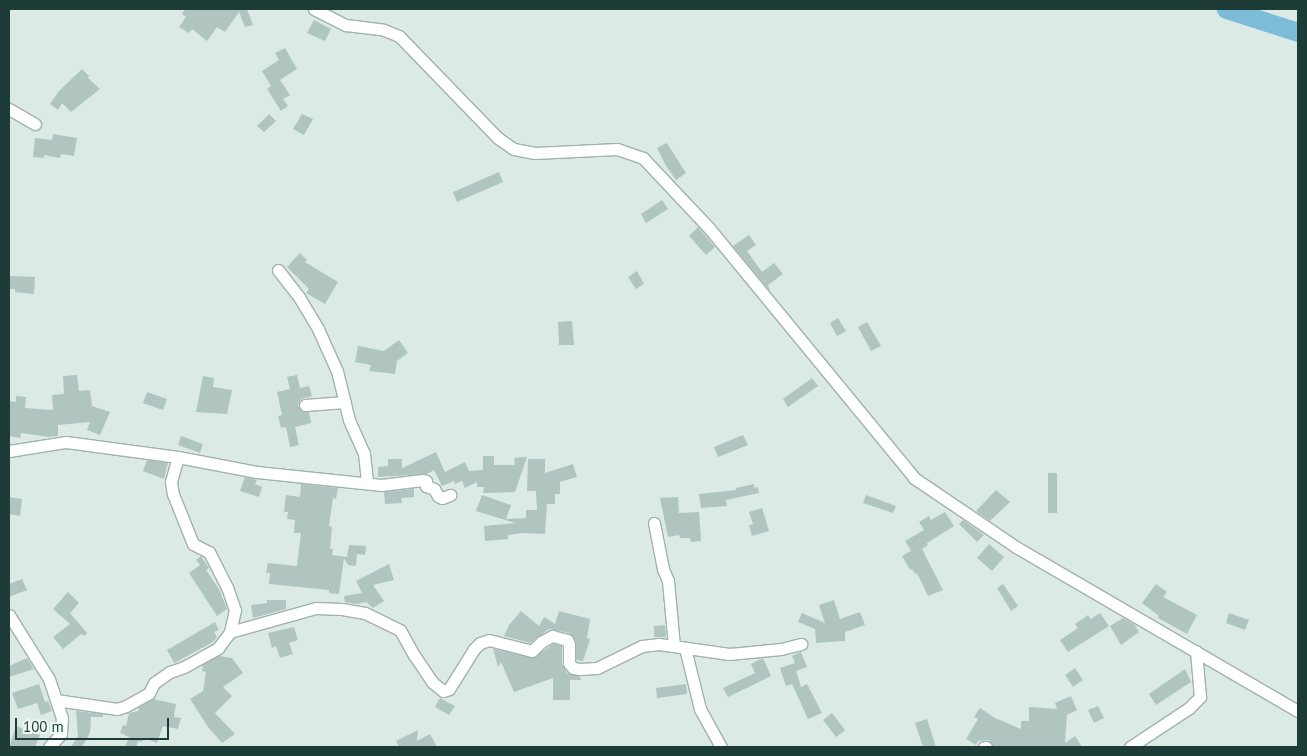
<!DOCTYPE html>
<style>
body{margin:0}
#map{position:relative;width:1307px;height:756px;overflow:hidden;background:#dceae6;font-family:"PT Sans",sans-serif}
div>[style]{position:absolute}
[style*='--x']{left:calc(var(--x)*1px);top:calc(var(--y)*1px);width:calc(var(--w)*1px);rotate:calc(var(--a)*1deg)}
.river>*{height:19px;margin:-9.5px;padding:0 9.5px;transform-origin:9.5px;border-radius:9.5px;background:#7dbcd6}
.building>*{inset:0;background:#b1c5c0}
.roads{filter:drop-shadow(1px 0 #9fb2ae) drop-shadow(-1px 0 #9fb2ae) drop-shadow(0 1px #9fb2ae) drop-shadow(0 -1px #9fb2ae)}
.minor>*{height:11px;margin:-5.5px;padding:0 5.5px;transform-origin:5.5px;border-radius:5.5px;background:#fff}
span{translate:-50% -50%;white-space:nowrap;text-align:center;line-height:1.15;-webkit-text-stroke:4px #edf7f3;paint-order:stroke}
.frame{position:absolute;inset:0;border:10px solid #1d3b37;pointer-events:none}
.scale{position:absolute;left:15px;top:718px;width:154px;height:22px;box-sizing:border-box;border:2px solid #1d3b37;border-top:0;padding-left:6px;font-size:15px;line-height:18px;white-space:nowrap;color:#1d3b37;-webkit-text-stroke:4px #edf7f3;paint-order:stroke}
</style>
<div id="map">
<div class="river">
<div style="--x:1226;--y:9;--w:76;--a:17.7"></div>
</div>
<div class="building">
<div style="clip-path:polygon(185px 9px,247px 9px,253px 25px,245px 27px,239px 12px,225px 32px,217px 27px,207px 41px,192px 29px,189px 33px,179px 27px,186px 17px,182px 14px)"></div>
<div style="clip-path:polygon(314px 20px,331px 29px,325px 41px,307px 33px)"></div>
<div style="clip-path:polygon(285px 48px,297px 69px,280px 80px,290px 95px,283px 99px,288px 106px,281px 111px,267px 89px,271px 86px,262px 71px,279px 60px,275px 53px)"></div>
<div style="clip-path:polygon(82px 69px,89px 76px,88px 78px,100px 89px,71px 112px,62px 103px,58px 110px,50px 104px,59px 91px)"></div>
<div style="clip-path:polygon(269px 114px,276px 121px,264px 132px,257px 126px)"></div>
<div style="clip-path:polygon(302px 114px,313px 119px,304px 135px,293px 129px)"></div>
<div style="clip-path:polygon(53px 134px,77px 138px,74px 156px,61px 154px,60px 158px,44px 155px,44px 158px,33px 157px,35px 138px,52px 140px)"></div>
<div style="clip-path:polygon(667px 143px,686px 173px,676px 180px,666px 166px,657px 148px)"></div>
<div style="clip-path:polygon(499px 172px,503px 182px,457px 202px,453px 192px)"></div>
<div style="clip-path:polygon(662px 200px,668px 209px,646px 223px,641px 214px)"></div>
<div style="clip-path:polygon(698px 227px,715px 247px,706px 255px,689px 236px)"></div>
<div style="clip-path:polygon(749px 235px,756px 245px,747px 251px,762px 272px,774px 263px,783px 274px,768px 285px,770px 291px,733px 246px)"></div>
<div style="clip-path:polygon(300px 253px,307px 260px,305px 262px,338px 282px,325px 304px,306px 293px,309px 289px,287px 267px)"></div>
<div style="clip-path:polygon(637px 271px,644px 284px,636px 289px,628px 277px)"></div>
<div style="clip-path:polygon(9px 276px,35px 277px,34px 294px,15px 292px,15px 289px,9px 289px)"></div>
<div style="clip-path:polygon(838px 318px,846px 331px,837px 336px,830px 323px)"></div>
<div style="clip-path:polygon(572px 321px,574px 345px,559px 345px,558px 322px)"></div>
<div style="clip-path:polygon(867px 322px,881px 346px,871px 351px,858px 327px)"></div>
<div style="clip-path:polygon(399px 340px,408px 353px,397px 361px,395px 374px,369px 371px,371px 365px,355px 362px,358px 346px,384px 351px)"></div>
<div style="clip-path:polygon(77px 375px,79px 391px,90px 390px,92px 406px,110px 412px,100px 435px,87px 430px,90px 422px,58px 425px,58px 436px,49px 437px,21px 433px,20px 438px,9px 436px,9px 401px,16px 402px,16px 396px,26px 397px,25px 408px,53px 410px,52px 395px,64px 394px,63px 376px)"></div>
<div style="clip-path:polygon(297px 375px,300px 388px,309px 386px,312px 396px,301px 399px,298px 405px,301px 411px,309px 412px,311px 423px,295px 427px,299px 445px,290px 447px,286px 427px,281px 428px,278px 416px,282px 415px,277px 392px,290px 389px,287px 377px)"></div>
<div style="clip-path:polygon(203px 376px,214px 378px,213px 387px,232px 390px,227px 414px,196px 412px)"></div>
<div style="clip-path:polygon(812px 378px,818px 386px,788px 407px,783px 399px)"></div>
<div style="clip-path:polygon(147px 392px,167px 399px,163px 410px,143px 403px)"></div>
<div style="clip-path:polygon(743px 435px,748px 445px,718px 457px,714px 447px)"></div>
<div style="clip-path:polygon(181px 436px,203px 444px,200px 453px,178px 445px)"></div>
<div style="clip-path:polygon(436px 452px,445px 472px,465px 462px,469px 471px,483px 470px,483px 456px,494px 456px,494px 465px,515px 465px,514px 458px,527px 457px,515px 492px,483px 493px,484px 487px,477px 487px,477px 482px,465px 488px,462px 481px,455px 484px,454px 481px,442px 486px,434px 470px,427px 474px,378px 477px,378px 467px,388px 466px,388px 459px,402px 459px,402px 468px)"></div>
<div style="clip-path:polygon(528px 459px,545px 459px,545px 473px,573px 464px,577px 477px,560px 482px,560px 494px,555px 494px,555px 504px,547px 504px,545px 534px,524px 533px,508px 535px,508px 539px,485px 541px,484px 526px,515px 523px,476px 511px,482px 495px,511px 505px,506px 519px,526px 518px,526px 510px,537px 510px,536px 491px,527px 491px)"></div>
<div style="clip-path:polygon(147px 460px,168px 463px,164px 479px,143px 471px)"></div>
<div style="clip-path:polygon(1048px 473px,1057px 473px,1057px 513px,1048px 513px)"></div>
<div style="clip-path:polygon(245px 477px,257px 480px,255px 484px,262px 487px,259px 497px,240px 491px)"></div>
<div style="clip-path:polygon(301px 484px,338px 488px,336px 499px,333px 498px,329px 526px,332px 527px,330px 549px,333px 549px,332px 555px,347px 557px,349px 545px,366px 546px,365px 555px,357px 554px,356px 566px,348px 565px,344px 558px,339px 594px,329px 593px,329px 590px,269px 584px,270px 573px,266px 573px,268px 563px,297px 566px,301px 533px,294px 533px,295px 520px,287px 519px,288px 512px,284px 512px,286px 495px,300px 497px)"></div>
<div style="clip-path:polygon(754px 484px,754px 488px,758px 487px,759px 493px,726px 500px,727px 506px,701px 508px,699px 494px,736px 490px,736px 488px)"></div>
<div style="clip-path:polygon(414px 489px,414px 497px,401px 498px,402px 503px,385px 504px,384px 492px)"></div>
<div style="clip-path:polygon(996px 490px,1010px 502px,990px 521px,976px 511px)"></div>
<div style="clip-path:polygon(866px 495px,896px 506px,893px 513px,863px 503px)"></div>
<div style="clip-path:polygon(9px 497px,22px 499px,20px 516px,9px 514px)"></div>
<div style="clip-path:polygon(678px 497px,679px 513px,699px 512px,701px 541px,691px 542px,690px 538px,680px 538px,679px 535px,668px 537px,660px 498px)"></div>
<div style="clip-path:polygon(762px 508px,769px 531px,752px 536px,749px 525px,753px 524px,749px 512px)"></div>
<div style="clip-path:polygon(945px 512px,954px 526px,927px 543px,928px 545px,922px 549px,943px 590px,928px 596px,917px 573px,915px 574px,912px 569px,910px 570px,902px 556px,911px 551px,905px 541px,924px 530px,919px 522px,929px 516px,931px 520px)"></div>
<div style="clip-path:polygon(963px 520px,984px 535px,977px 542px,959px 524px)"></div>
<div style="clip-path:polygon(989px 544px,1004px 557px,992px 571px,977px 558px)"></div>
<div style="clip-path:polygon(201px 556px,209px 568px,206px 570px,219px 589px,227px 609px,217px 616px,189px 573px,200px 565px,196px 560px)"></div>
<div style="clip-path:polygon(389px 564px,394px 580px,373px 585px,384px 601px,373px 608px,366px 602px,357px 604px,345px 602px,344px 596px,362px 593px,356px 581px)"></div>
<div style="clip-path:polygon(22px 579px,27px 590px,9px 597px,9px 584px)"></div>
<div style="clip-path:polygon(1003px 584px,1018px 606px,1011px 611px,997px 588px)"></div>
<div style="clip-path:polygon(1156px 584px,1167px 592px,1163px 597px,1197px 615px,1187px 634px,1158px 618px,1159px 616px,1142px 603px)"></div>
<div style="clip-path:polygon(68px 592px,79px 603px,70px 613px,87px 633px,84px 636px,81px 634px,63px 649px,53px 637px,70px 624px,53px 609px)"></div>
<div style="clip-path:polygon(267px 600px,286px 600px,286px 609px,253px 618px,251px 605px,267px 603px)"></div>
<div style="clip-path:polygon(834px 600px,840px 619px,860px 612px,865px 625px,845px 632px,845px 641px,816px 643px,815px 629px,798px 622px,802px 613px,825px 623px,819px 605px)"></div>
<div style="clip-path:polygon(521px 611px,539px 626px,544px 617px,555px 624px,559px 611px,590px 619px,587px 638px,590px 639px,583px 661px,576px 660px,576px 641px,569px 633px,549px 629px,530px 643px,504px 636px,509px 625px)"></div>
<div style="clip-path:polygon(1100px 613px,1109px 626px,1068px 652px,1060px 640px,1078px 628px,1075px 624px,1088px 615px,1091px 619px)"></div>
<div style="clip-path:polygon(1229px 613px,1249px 620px,1245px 630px,1226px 623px)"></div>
<div style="clip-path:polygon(1123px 618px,1135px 625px,1139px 632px,1121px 645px,1110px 626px)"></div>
<div style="clip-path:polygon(215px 622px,219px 630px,214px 632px,217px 637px,213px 642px,174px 663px,167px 650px)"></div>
<div style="clip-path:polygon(665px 625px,666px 637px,654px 637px,654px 626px)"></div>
<div style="clip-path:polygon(294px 627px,298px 640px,289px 643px,293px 654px,280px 658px,276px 646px,272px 648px,268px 633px)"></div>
<div style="clip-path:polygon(553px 644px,562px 646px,562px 664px,567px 673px,580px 676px,581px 680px,570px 680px,570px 700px,553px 700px,553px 678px,514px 692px,501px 662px,498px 667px,493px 649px,534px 658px)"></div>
<div style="clip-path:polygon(801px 652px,807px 667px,796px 671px,801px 687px,807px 684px,822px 713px,808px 719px,792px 684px,786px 686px,780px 668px,795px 663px,792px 656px)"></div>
<div style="clip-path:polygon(219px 656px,232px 658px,243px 673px,223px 687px,232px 696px,215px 713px,235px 734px,222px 743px,208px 727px,190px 699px,203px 691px,206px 672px,202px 671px,203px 665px)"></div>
<div style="clip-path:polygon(27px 658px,34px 669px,9px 677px,9px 666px)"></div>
<div style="clip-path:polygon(763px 658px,771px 676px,728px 697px,723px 688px,755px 673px,751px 664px)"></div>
<div style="clip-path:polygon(1075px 668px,1083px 680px,1073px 687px,1065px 675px)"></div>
<div style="clip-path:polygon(1185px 669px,1191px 682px,1156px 705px,1149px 694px)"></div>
<div style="clip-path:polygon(39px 684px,45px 702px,48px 701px,52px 711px,41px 715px,37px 703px,18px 709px,12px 693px)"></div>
<div style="clip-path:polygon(686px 684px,687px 694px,657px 698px,656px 688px)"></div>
<div style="clip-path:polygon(1071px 696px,1077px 710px,1067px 715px,1065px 743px,1075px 736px,1082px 747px,993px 747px,989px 740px,978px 741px,976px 745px,966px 739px,978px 719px,974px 717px,980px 708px,995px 718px,1021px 729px,1021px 721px,1029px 721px,1029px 707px,1057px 709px,1055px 703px)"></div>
<div style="clip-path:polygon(440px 698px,455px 706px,449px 715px,435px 707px)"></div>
<div style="clip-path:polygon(153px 699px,176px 704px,174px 717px,181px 718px,178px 729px,163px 726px,157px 743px,144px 738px,142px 742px,138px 741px,136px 747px,125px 747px,129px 737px,120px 733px,123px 725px,126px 726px,129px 713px,138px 711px,139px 707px)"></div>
<div style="clip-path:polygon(1098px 706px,1104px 718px,1094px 723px,1088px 710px)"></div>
<div style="clip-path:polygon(76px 711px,103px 714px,103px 717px,91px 717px,90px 733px,82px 747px,71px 747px,78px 736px)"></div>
<div style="clip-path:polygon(832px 713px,845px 730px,836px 737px,823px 720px)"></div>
<div style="clip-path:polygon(927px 719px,936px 747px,923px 747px,915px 723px)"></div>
<div style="clip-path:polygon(16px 726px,40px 735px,35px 747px,9px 747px)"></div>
<div style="clip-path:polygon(418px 730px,417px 741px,430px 734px,437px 747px,399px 747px,396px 741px)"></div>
</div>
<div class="roads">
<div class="minor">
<div style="--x:314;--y:9;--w:36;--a:27"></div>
<div style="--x:346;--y:25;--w:38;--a:7"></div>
<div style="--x:384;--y:30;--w:16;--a:22"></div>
<div style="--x:399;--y:36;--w:142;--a:45.9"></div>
<div style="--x:498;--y:138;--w:19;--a:35"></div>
<div style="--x:514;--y:149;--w:21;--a:11"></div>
<div style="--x:535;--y:153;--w:82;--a:-2.8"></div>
<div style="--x:617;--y:149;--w:28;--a:19"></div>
<div style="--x:643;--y:158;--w:96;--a:46.7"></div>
<div style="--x:709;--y:228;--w:323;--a:50.6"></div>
<div style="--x:914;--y:478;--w:123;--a:34.1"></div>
<div style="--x:1016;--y:547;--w:326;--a:30.2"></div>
<div style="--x:9;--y:109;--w:30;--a:30"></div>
<div style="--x:278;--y:270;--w:34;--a:52"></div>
<div style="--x:299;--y:297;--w:37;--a:59"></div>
<div style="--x:318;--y:329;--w:46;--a:65.7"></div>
<div style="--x:337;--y:371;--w:50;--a:76.2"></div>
<div style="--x:349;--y:420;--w:36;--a:66"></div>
<div style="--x:364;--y:453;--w:29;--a:84"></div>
<div style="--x:305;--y:405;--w:40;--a:-4.3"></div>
<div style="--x:9;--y:451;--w:58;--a:-9"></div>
<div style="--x:66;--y:442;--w:113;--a:7.6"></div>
<div style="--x:178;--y:457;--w:80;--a:10.8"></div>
<div style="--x:257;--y:472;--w:125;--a:6"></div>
<div style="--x:381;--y:485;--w:42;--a:-6.8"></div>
<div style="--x:423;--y:480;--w:3;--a:18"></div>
<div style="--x:426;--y:481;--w:5;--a:90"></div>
<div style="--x:426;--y:486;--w:9;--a:21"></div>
<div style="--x:434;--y:489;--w:8;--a:60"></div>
<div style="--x:438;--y:496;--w:4;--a:27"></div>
<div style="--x:442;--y:498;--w:9;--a:-21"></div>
<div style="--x:178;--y:457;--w:26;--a:106"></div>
<div style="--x:171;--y:482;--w:12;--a:81"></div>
<div style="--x:173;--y:494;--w:54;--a:68.2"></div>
<div style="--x:193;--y:544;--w:18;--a:27"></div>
<div style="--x:209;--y:552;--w:39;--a:63"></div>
<div style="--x:227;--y:587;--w:24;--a:71"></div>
<div style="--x:235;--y:610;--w:23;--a:103"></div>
<div style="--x:654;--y:523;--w:47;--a:78.9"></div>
<div style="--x:663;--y:569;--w:13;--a:67"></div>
<div style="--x:668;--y:581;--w:65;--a:84.7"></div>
<div style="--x:9;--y:615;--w:75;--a:58"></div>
<div style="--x:49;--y:679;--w:41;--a:71.6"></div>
<div style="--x:62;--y:718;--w:16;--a:94"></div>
<div style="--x:61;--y:734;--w:18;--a:133"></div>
<div style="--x:685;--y:648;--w:63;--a:76.2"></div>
<div style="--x:700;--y:709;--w:43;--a:61.1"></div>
<div style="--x:56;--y:700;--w:62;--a:8.4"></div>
<div style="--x:117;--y:709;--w:9;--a:-18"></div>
<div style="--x:126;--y:706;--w:26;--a:-29"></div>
<div style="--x:149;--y:693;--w:11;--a:-63"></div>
<div style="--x:154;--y:683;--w:19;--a:-35"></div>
<div style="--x:170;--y:672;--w:15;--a:-20"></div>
<div style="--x:184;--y:667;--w:39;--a:-29"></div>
<div style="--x:218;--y:648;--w:20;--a:-53"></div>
<div style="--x:230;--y:632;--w:89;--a:-15.6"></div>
<div style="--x:316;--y:608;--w:26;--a:2"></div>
<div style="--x:342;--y:609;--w:23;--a:10"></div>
<div style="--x:365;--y:613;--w:39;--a:26"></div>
<div style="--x:400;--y:630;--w:29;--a:61"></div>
<div style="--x:414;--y:655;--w:32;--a:56"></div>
<div style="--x:432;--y:682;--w:14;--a:39"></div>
<div style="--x:443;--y:691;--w:6;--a:-18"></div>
<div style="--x:449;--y:689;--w:47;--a:-58"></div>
<div style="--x:474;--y:649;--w:8;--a:-45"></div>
<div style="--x:480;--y:643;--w:9;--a:-18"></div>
<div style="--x:489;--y:640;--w:44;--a:14.3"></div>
<div style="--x:532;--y:651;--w:13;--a:-45"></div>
<div style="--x:541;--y:642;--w:13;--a:-29"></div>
<div style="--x:552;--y:636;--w:16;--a:15"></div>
<div style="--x:567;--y:640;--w:4;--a:63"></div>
<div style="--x:569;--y:644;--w:19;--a:90"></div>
<div style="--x:569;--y:663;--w:6;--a:51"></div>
<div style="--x:573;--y:668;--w:7;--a:8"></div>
<div style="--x:580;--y:669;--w:17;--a:-3"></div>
<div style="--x:597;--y:668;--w:50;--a:-26.1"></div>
<div style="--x:642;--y:646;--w:17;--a:-7"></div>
<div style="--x:659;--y:644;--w:71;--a:8.1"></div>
<div style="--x:729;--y:654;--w:52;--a:-5.5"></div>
<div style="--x:781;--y:649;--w:21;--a:-14"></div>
<div style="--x:984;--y:747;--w:2;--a:0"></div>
<div style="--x:1130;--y:747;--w:71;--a:-33.5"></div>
<div style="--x:1189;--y:708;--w:16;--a:-45"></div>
<div style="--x:1200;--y:697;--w:46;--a:-95"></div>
</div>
</div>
<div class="frame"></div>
<div class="scale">100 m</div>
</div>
